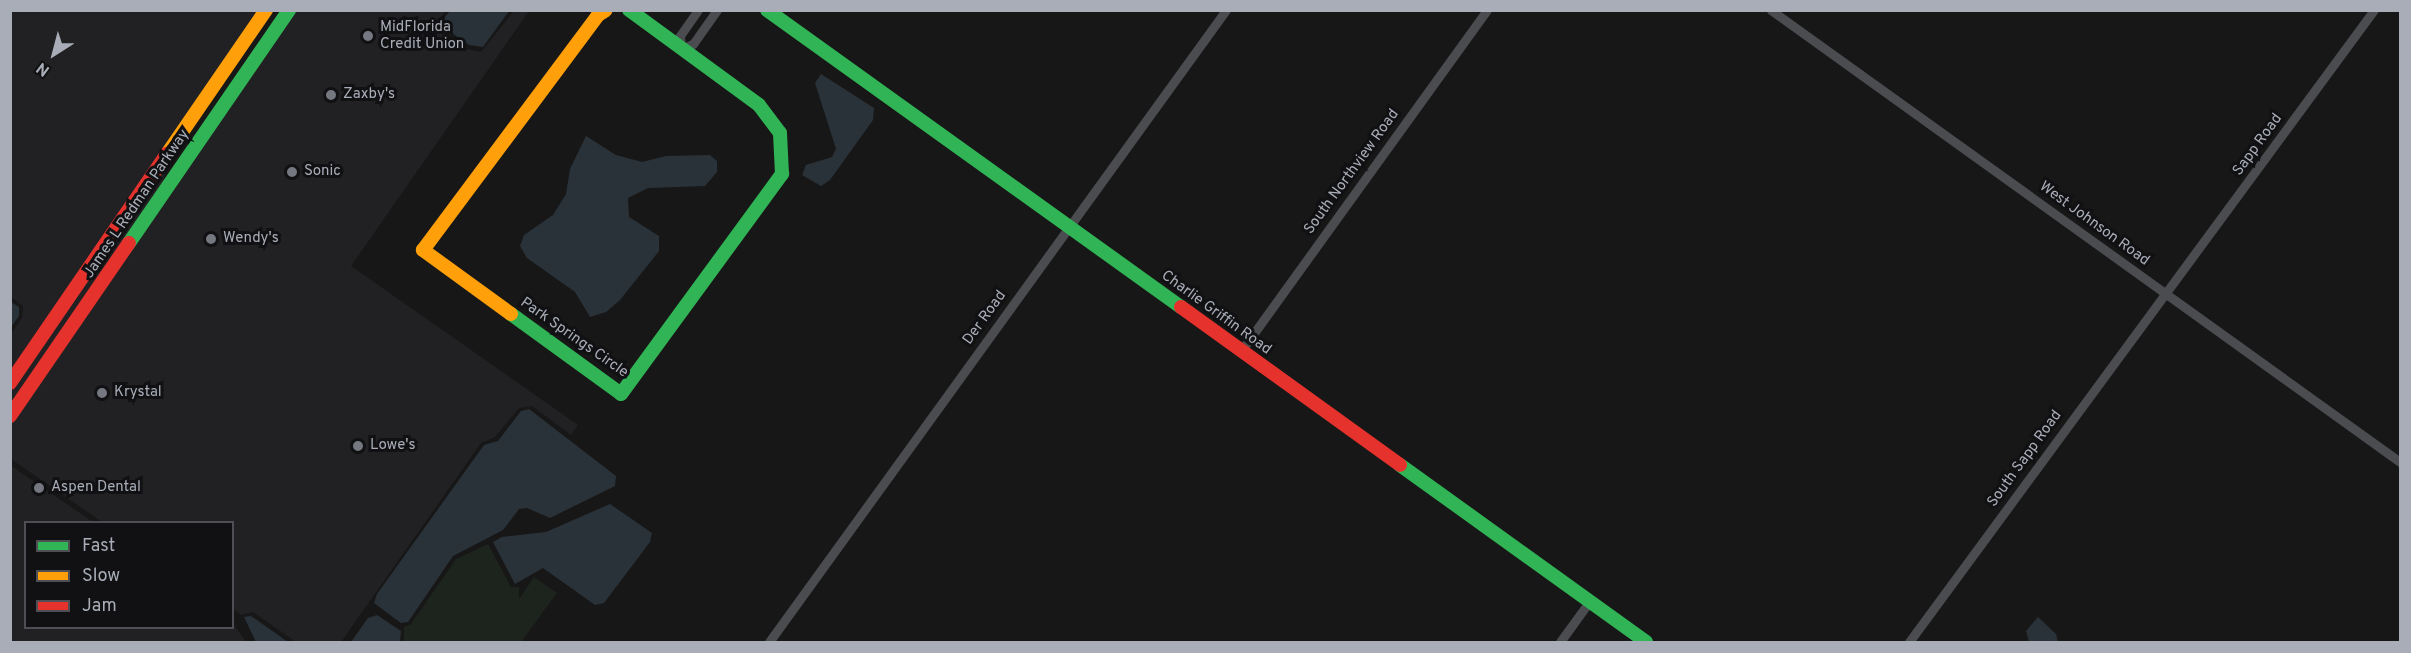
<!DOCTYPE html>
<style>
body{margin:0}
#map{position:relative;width:2411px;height:653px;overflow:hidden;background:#171717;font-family:Overpass,sans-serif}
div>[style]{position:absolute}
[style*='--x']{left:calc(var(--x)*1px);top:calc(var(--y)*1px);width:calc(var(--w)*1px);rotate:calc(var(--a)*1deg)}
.built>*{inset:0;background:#212123}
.green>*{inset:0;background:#1d241e}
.water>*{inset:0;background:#2a3239}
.street>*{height:9px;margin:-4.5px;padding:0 4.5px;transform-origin:4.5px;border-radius:4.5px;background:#4b4c50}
.fast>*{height:14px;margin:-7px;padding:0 7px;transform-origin:7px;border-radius:7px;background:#30b455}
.slow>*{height:14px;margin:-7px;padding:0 7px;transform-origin:7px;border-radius:7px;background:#ff9f0a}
.jam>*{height:14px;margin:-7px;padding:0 7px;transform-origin:7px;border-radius:7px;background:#e5322d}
.dots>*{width:16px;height:16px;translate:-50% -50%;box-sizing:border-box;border:3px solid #111113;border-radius:50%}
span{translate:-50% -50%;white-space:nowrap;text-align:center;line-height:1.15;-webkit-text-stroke:6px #111113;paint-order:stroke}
.poi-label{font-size:15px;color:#a8adb8}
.left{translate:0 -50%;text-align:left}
.street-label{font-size:15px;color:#a8adb8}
.frame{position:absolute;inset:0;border:12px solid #a8adb8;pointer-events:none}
.legend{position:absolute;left:24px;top:521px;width:210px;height:108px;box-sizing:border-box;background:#111113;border:2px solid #4d4f55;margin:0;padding:8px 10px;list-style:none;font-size:18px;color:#a8adb8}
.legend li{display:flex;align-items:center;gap:12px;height:30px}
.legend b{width:30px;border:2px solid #4d4f55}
.north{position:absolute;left:24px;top:24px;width:60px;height:60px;-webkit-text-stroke:4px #111113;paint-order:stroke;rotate:216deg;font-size:16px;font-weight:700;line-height:24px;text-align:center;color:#a8adb8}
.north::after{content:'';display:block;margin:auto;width:21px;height:27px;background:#a8adb8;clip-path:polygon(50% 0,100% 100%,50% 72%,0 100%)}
</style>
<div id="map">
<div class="built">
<div style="clip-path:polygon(11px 11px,260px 11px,11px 374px,11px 334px,22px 318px,23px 306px,10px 296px)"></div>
<div style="clip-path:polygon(295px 11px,445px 11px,440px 19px,441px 30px,466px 49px,481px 52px,514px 11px,529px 11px,351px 266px,578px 425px,571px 435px,532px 406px,519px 408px,495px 437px,481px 443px,341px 642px,296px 642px,253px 612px,241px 615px,233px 609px,232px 522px,102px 522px,11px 459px,11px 424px)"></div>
<div style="clip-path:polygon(218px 89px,167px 165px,162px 187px,11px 407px,11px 392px)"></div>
<div style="clip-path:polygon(10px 465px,93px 522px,26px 522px,26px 628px,232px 628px,233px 623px,246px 642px,11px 642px)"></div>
</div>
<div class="green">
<div style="clip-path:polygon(488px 544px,511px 587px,519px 587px,519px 599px,534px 577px,557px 593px,521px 642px,404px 642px,404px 627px,411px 624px,456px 559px)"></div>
</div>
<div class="water">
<div style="clip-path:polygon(450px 11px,450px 10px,509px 11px,483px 47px,469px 45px,445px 28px,444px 18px)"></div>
<div style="clip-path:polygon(821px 74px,874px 108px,873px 120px,830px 180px,821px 186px,802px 175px,806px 165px,832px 157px,836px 149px,815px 83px)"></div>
<div style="clip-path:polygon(586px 136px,616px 155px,642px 162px,666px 156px,710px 155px,717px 161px,717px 172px,705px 186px,648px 188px,628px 198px,629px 217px,659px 236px,659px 251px,620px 300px,606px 312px,590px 317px,575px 292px,527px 258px,520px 246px,524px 235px,553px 215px,566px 194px,570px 169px)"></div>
<div style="clip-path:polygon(11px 302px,19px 307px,19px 316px,11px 327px)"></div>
<div style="clip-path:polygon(529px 409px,616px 476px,615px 486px,550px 518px,527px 508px,519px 509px,503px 530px,453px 556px,408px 622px,401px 623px,374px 603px,377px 594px,484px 445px,498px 441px,521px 411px)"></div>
<div style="clip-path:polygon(610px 504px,652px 533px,650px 542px,604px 603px,595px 605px,543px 568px,515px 584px,493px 542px,502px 537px,546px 532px)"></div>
<div style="clip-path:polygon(377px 615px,401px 631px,400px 642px,351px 642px,368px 618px)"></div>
<div style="clip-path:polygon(251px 616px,288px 642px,256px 642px,244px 617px)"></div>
<div style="clip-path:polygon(2038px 617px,2056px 634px,2058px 642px,2029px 642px,2026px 631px)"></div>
</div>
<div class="street">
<div style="--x:698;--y:10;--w:32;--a:125"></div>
<div style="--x:680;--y:36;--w:13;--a:86"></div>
<div style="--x:681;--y:49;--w:13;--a:-23"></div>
<div style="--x:693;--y:44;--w:42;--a:-54.8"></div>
<div style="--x:1771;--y:10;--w:775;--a:35.7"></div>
<div style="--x:1241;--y:351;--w:420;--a:-54.2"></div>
<div style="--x:769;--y:642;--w:780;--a:-54.13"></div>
<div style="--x:1560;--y:642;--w:49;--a:-54.1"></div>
<div style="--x:1909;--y:642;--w:785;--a:-53.66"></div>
</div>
<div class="fast">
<div style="--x:767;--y:10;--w:510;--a:35.66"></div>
<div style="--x:129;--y:243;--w:283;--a:-55.5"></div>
<div style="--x:511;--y:314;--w:136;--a:36"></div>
<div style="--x:621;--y:394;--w:273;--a:-53.8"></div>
<div style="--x:782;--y:174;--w:41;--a:-92.8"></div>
<div style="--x:780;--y:133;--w:35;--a:-127"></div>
<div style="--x:759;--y:105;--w:161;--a:-143.8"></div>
<div style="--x:1400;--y:465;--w:303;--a:35.7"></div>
</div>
<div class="slow">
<div style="--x:167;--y:154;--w:175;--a:-55.5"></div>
<div style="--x:511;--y:314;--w:109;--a:-144"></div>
<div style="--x:423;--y:250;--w:293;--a:-53.3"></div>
<div style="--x:598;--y:15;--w:9;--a:-32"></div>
</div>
<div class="jam">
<div style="--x:1181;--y:307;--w:270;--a:35.8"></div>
<div style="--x:10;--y:383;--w:278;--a:-55.6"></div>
<div style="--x:10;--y:416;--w:210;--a:-55.5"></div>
</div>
<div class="dots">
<div style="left:368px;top:36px;background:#757880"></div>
<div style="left:331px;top:95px;background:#757880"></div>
<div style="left:292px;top:172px;background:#757880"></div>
<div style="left:211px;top:239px;background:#757880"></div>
<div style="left:102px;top:393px;background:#757880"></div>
<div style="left:358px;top:446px;background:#757880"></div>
<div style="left:39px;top:488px;background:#757880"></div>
</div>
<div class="poi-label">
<span class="left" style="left:380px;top:36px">MidFlorida<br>Credit Union</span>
<span class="left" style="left:343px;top:95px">Zaxby's</span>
<span class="left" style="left:304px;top:172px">Sonic</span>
<span class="left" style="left:223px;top:239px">Wendy's</span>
<span class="left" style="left:114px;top:393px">Krystal</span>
<span class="left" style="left:370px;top:446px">Lowe's</span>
<span class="left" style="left:51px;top:488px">Aspen Dental</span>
</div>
<div class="street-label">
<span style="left:2258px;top:145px;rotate:-54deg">Sapp Road</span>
<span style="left:1352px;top:172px;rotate:-54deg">South Northview Road</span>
<span style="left:137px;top:204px;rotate:-56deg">James L Redman Parkway</span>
<span style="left:2094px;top:224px;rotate:36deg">West Johnson Road</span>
<span style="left:1216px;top:313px;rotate:36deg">Charlie Griffin Road</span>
<span style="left:985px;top:318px;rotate:-54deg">Der Road</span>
<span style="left:574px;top:338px;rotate:35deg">Park Springs Circle</span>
<span style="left:2025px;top:459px;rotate:-54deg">South Sapp Road</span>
</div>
<div class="frame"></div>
<ul class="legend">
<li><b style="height:8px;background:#30b455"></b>Fast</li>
<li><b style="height:8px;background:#ff9f0a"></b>Slow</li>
<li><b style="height:8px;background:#e5322d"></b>Jam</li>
</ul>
<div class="north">N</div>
</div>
